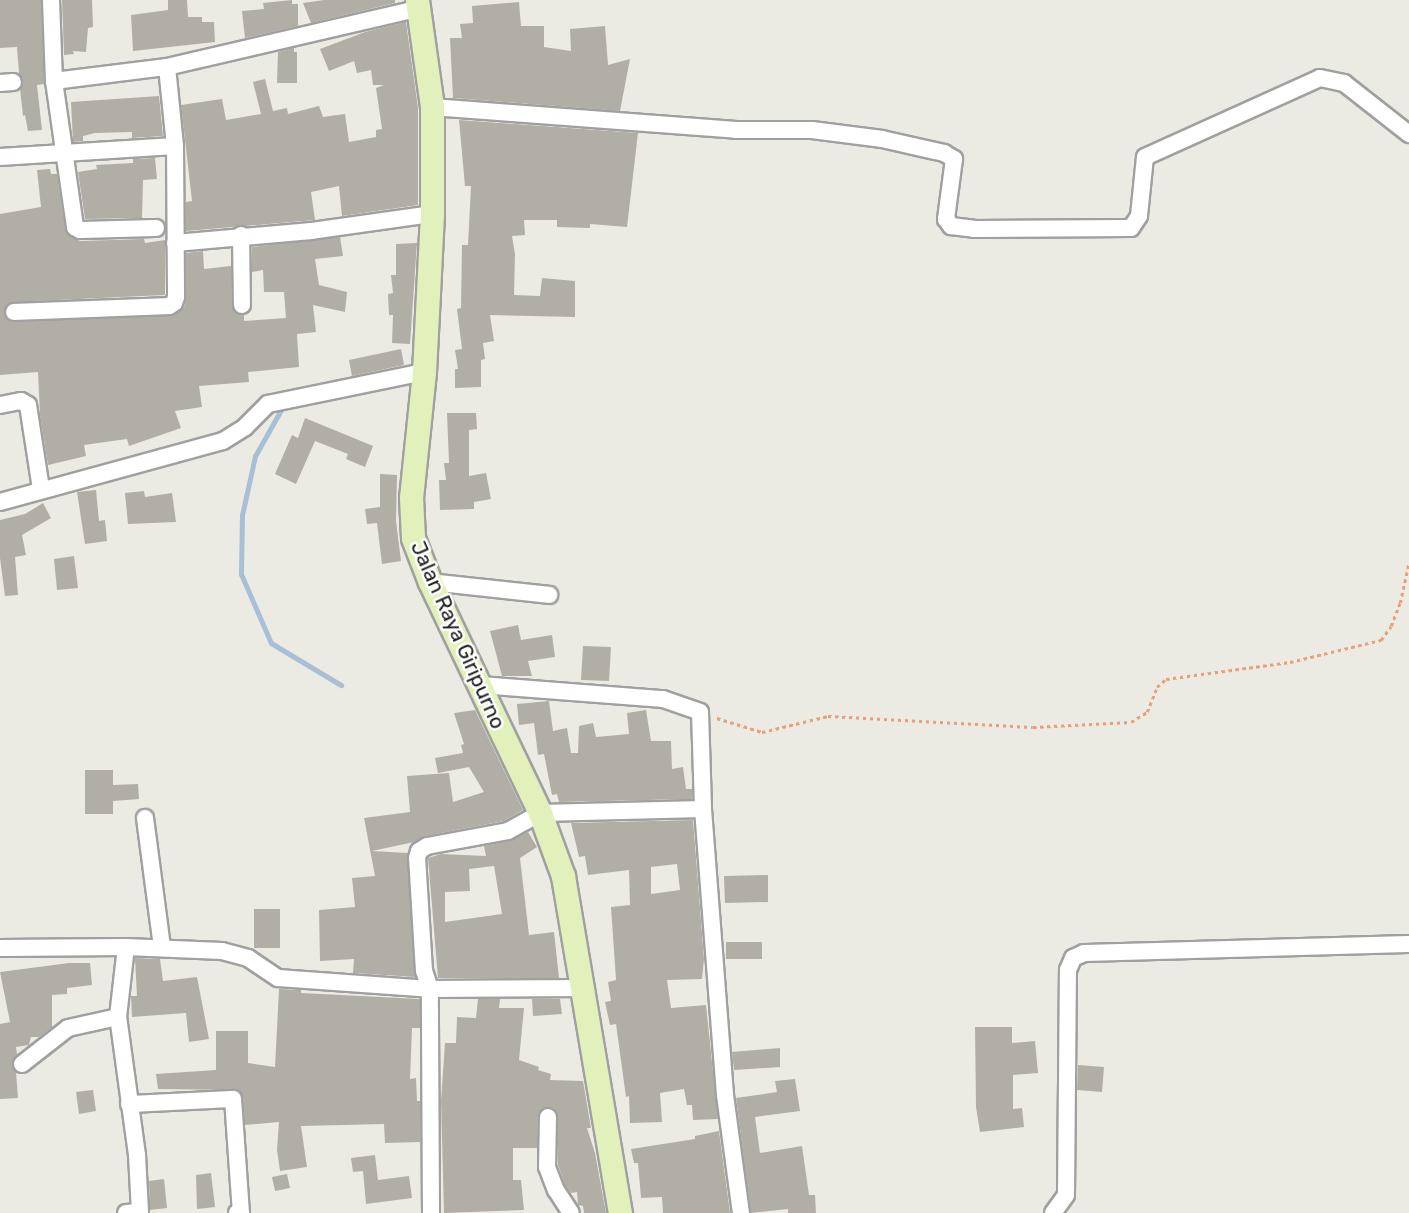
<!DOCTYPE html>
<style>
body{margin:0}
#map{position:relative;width:1409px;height:1213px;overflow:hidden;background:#ecebe3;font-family:Rubik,sans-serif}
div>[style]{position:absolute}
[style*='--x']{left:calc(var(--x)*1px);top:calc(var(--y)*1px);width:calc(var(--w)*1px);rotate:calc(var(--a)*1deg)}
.stream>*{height:5px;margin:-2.5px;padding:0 2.5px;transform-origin:2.5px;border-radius:2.5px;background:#a8c0d5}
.building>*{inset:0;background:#b1aea6}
.path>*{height:2.5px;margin-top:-1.25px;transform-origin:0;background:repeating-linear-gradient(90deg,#e99f77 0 3.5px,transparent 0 7px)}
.roads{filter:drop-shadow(2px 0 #a0a0a0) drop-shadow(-2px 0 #a0a0a0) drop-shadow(0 2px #a0a0a0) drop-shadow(0 -2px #a0a0a0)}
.street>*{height:16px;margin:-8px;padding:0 8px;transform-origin:8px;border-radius:8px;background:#fff}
.secondary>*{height:23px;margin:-11.5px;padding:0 11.5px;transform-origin:11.5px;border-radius:11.5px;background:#e2f1bc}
span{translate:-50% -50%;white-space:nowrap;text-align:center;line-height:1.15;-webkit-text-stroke:5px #fff;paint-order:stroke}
.street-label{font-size:21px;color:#1c1c1c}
</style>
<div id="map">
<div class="stream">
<div style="--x:282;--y:408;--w:55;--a:119.4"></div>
<div style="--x:255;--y:456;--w:60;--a:102.4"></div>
<div style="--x:242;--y:515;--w:59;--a:91"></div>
<div style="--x:241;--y:574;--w:75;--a:66.5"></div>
<div style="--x:271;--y:643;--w:82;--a:31"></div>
</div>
<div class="building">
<div style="clip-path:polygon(0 0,41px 0,44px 84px,37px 85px,42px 130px,28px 131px,25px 115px,23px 116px,20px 89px,23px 81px,19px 73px,17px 47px,0 48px)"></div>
<div style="clip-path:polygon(62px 0,92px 0,93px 27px,88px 28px,86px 52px,73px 51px,74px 54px,64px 55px)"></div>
<div style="clip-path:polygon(168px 0,187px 0,188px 17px,202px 17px,202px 22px,214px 22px,215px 42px,133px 51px,131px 15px,168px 10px)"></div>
<div style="clip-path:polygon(292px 0,292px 4px,298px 4px,298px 26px,245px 38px,242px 11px,264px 9px,263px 3px)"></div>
<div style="clip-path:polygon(324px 0,395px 0,395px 3px,311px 23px,303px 3px)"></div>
<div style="clip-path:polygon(519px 2px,521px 26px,544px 26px,544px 47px,571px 51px,570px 29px,605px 26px,608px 65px,630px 59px,620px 111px,453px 98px,450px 38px,462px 38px,460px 24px,473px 23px,472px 6px)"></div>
<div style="clip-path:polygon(406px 22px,418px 108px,418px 205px,342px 216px,339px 186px,311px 192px,315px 220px,186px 231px,186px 202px,192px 201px,181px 105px,222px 99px,226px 120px,261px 114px,253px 82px,265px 79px,273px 111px,287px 108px,288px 114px,319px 106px,323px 117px,345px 114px,349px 142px,376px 137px,376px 130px,382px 129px,376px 88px,384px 85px,373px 85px,371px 70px,357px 73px,354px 61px,329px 71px,320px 49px,365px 32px)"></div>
<div style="clip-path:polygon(294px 48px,294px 52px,297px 52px,297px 83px,277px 83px,278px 52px)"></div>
<div style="clip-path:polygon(159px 96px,163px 136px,132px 138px,132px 132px,95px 133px,83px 136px,83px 141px,73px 142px,71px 102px)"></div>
<div style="clip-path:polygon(459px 120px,638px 133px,627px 227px,590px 224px,590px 228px,557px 227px,557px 220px,524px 220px,525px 235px,512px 236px,515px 254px,514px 295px,540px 296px,542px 278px,575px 281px,575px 317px,490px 315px,494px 341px,483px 343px,485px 359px,481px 360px,481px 387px,455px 388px,455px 369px,458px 369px,455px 350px,462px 349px,457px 309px,461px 308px,462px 245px,468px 245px,471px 186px,465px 186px)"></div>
<div style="clip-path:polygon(155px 158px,157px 179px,143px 180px,142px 218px,85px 219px,78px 172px,97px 169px,96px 165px,133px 163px,133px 159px)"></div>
<div style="clip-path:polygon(50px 169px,51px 174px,57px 174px,65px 228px,70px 236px,80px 241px,144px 239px,145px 243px,165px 240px,165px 295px,14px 302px,8px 304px,4px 312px,10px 322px,174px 315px,184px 307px,186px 300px,186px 253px,203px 251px,204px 269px,231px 266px,232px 306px,236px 314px,244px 315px,244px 321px,286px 318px,284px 292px,264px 292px,263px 270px,252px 272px,252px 247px,340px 237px,343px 256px,315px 259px,319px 285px,347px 292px,345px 312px,313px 305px,316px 332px,297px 334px,299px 367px,248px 372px,249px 382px,199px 386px,202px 407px,175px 411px,181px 428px,129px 446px,127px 439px,84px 445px,86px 456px,48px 465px,40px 415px,38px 372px,0 375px,0 214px,41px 207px,37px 170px)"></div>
<div style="clip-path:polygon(417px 243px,410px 344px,392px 343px,393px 315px,389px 315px,388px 294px,393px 293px,391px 275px,396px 275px,396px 244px)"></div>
<div style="clip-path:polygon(401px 349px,404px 365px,352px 376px,349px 360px)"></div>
<div style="clip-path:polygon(447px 413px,476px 413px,477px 429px,469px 430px,469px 476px,486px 473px,491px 499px,474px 502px,474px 509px,440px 510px,439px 480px,446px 480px,444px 463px,449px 463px)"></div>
<div style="clip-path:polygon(305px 418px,373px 446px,365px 467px,346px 459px,348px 454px,315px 441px,296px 484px,275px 474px,292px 435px,298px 438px)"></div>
<div style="clip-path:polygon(380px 474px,397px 475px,396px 521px,401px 561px,382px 564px,377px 523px,367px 524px,365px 509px,380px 507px)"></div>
<div style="clip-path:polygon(96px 490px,99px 521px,105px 520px,107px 541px,85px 544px,77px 492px)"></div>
<div style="clip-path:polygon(144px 491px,145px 497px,172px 493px,176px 522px,128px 524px,125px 493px)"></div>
<div style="clip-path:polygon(43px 503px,51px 518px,22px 535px,26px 555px,15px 557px,18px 595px,5px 596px,0 558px,0 520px,25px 514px)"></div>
<div style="clip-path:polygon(74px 556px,78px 588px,57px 590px,54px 559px)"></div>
<div style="clip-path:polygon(518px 625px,521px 640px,552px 635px,555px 657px,528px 661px,532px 676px,502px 676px,490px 631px)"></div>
<div style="clip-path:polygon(583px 646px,611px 647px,609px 681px,581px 680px)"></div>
<div style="clip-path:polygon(549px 701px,553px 731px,567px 728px,571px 753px,578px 753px,579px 726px,593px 723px,596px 737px,629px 734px,627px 713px,646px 710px,651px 741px,671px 741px,672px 769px,683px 767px,686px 789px,692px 789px,692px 799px,559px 802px,557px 794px,552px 795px,544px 754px,538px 755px,534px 723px,519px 725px,517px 704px)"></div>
<div style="clip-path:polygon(475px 710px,523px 810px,504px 821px,425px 836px,414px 842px,372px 851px,408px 853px,415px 977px,353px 973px,354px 959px,320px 961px,319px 910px,355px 907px,352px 878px,375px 876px,364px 818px,410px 812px,407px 776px,449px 773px,453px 802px,484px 792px,469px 767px,438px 773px,435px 758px,463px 753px,461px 745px,464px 744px,454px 713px)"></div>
<div style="clip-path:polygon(85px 770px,113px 770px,113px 785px,138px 784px,139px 799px,113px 801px,113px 814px,85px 814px)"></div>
<div style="clip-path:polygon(evenodd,693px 820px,704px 959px,702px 979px,667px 980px,671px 1008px,706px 1005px,718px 1119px,693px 1120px,692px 1105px,687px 1105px,684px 1089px,660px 1093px,662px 1122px,630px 1123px,629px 1096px,626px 1097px,616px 1024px,610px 1025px,605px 1002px,611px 1001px,608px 982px,616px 980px,611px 907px,630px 905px,629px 870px,588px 875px,585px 856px,579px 857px,571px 823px,693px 820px,677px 864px,680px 890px,651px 894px,651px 867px,677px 864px)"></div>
<div style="clip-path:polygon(evenodd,528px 832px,537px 847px,520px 858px,529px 935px,554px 932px,559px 978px,438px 978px,428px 858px,441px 854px,486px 856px,484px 846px,510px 841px,528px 832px,494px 866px,502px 914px,445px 922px,445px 892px,470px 891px,469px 869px,494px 866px)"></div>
<div style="clip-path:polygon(768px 875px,768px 902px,725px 903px,724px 876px)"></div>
<div style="clip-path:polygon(254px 909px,280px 909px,280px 948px,254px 948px)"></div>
<div style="clip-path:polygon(726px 942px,762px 942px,762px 959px,726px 959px)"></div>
<div style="clip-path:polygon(135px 958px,160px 959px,163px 981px,197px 977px,209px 1039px,189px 1042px,186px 1013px,132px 1017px,131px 996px,137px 996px)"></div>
<div style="clip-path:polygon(69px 963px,90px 963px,92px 985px,67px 988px,67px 994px,52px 995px,52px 1027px,39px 1037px,31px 1037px,29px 1045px,16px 1047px,17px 1054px,12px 1065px,16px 1072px,18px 1098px,0 1099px,0 1024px,10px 1022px,0 972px)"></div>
<div style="clip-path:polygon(279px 989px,301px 990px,301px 993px,420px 999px,420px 1028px,412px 1028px,410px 1079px,416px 1078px,417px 1101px,420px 1101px,420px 1142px,385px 1143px,384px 1124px,301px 1126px,307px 1167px,280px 1171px,277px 1150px,279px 1122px,245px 1125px,243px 1098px,238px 1090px,158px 1089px,156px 1074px,216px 1070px,216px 1031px,248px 1031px,248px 1063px,275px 1067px)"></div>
<div style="clip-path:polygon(478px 999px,500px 999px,499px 1008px,524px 1008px,519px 1060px,539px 1067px,538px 1070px,551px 1074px,550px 1080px,583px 1081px,591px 1128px,587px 1128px,595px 1153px,606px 1213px,584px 1213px,583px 1206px,578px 1205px,577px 1192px,571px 1193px,565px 1185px,558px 1165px,558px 1117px,554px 1108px,548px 1107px,538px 1116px,537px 1148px,513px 1148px,513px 1180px,521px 1180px,524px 1210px,444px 1213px,441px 1101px,445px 1043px,456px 1043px,457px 1017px,476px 1018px)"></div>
<div style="clip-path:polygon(532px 999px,560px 999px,562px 1014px,533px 1016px)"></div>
<div style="clip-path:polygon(975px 1027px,1012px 1027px,1012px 1043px,1035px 1041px,1038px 1073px,1013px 1075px,1013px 1109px,1022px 1108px,1024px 1127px,980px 1132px,976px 1107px)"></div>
<div style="clip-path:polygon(780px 1048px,780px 1067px,734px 1070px,732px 1052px)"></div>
<div style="clip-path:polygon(1078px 1065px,1104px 1067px,1102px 1092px,1077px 1090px)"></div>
<div style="clip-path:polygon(795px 1079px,800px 1111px,755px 1117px,760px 1153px,802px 1146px,809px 1195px,815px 1195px,816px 1213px,788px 1213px,788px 1209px,751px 1213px,736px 1098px,777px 1092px,775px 1081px)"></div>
<div style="clip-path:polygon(93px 1090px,96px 1111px,79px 1114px,76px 1092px)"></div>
<div style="clip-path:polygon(719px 1131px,730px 1213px,663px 1213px,662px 1197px,641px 1198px,638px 1163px,634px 1163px,631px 1149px,695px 1139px,695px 1136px)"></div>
<div style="clip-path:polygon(375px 1155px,378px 1180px,409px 1176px,412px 1198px,366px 1204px,363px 1171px,353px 1172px,351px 1158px)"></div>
<div style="clip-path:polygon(211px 1173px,215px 1207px,197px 1209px,196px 1175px)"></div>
<div style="clip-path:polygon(287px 1174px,290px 1188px,275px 1191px,272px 1177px)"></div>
<div style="clip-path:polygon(164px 1179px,167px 1208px,150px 1210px,149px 1181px)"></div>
</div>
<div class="path">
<div style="--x:717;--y:718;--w:47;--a:17.3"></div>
<div style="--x:762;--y:732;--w:68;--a:-13.6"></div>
<div style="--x:828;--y:716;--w:205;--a:3.1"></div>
<div style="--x:1033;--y:727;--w:98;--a:-2.9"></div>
<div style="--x:1131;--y:722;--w:19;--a:-32"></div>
<div style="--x:1147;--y:712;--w:27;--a:-68"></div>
<div style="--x:1157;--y:687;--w:12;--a:-42"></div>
<div style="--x:1166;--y:679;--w:125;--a:-7.8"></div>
<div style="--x:1290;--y:662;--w:94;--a:-13.6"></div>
<div style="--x:1381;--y:640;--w:17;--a:-54"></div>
<div style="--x:1391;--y:626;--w:25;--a:-69"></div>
<div style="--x:1400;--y:603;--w:42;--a:-77.6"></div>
</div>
<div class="roads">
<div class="street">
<div style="--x:51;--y:0;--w:81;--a:87.9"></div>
<div style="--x:54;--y:81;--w:148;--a:81.8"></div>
<div style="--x:75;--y:227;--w:6;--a:31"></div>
<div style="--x:80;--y:230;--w:76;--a:-1.5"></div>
<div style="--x:167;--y:67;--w:79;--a:84.2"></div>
<div style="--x:54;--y:81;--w:114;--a:-7.1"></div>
<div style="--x:167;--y:67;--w:257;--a:-13.1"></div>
<div style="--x:0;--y:83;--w:13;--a:-4"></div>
<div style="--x:432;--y:107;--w:305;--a:4.3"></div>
<div style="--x:736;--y:130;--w:76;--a:0"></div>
<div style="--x:812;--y:130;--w:71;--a:7.3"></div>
<div style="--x:882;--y:139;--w:64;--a:12.7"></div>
<div style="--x:944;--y:153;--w:12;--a:31"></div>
<div style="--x:954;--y:159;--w:61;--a:97.6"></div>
<div style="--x:946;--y:219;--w:9;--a:54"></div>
<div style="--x:951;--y:226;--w:23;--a:7"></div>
<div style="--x:974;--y:229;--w:157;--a:-0.4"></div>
<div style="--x:1131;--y:228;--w:14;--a:-56"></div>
<div style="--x:1139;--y:216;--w:59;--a:-84.2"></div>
<div style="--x:1145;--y:157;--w:192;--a:-24.3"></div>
<div style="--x:1320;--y:78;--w:25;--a:12"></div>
<div style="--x:1344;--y:83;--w:83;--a:38.1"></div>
<div style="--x:0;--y:157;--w:175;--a:-3.6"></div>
<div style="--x:175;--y:146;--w:151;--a:89.6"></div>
<div style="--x:176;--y:297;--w:6;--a:108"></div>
<div style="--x:174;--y:303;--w:6;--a:149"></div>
<div style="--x:169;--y:306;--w:155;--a:177.8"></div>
<div style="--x:241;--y:235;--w:70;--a:89.2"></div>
<div style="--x:175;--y:243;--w:137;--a:-5"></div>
<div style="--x:311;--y:231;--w:122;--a:-8"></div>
<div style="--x:0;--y:405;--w:21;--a:-11"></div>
<div style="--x:21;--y:401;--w:8;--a:30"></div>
<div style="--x:28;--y:405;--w:85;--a:81.2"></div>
<div style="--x:0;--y:502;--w:231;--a:-15.3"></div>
<div style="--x:223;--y:441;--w:26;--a:-32"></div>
<div style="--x:245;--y:427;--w:33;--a:-45"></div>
<div style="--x:268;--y:404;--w:159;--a:-11.6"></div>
<div style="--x:430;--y:582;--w:120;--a:6.2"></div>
<div style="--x:480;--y:685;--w:184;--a:4.4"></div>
<div style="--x:663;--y:699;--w:39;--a:19"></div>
<div style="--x:700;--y:712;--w:97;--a:88.2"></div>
<div style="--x:703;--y:809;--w:287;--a:85.6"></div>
<div style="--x:725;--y:1095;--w:119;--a:82.3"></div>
<div style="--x:145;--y:818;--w:131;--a:82.5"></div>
<div style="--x:0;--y:948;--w:126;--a:-0.5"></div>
<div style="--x:126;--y:947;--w:96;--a:2.4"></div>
<div style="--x:222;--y:951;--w:27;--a:15"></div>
<div style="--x:248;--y:958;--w:36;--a:34"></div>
<div style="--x:278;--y:978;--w:152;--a:4.1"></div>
<div style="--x:430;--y:989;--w:155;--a:-0.4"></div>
<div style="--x:22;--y:1064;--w:58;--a:-38"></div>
<div style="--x:68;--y:1028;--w:51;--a:-12.4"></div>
<div style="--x:129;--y:1104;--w:104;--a:-2.8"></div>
<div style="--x:233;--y:1099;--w:114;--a:86"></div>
<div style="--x:241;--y:1213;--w:4;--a:180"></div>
<div style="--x:548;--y:1117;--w:50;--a:91.1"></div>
<div style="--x:547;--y:1167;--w:25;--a:69"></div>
<div style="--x:556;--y:1190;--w:27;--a:57"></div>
<div style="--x:126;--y:1213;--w:14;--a:-4"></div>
<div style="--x:140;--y:1212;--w:57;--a:-93"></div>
<div style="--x:137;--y:1155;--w:139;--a:-97.8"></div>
<div style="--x:118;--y:1017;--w:70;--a:-83.5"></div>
<div style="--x:431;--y:1213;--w:224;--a:-90.3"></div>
<div style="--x:430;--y:989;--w:19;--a:-108"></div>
<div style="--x:424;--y:971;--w:113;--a:-93.5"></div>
<div style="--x:417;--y:858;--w:7;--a:-74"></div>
<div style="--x:419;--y:851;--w:9;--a:-32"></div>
<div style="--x:427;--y:846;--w:82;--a:-10.5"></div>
<div style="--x:508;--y:831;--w:37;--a:-29"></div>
<div style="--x:540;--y:813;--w:163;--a:-1.4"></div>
<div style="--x:1053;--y:1213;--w:22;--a:-54"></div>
<div style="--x:1066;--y:1195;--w:225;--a:-89.5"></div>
<div style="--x:1068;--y:970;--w:13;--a:-67"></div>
<div style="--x:1073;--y:958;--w:12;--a:-24"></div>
<div style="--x:1084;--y:953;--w:325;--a:-1.6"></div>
</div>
<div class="secondary">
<div style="--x:417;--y:0;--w:108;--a:82"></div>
<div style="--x:432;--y:107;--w:107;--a:90"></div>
<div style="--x:432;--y:214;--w:158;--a:92.9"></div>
<div style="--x:424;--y:372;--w:126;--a:95.9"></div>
<div style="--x:411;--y:497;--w:41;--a:87.2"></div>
<div style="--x:413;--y:538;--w:47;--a:68.9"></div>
<div style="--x:430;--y:582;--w:256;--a:64.5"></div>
<div style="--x:540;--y:813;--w:67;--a:69.9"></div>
<div style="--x:563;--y:876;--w:342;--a:80.4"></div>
</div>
</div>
<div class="street-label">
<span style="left:458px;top:635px;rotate:66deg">Jalan Raya Giripurno</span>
</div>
</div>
